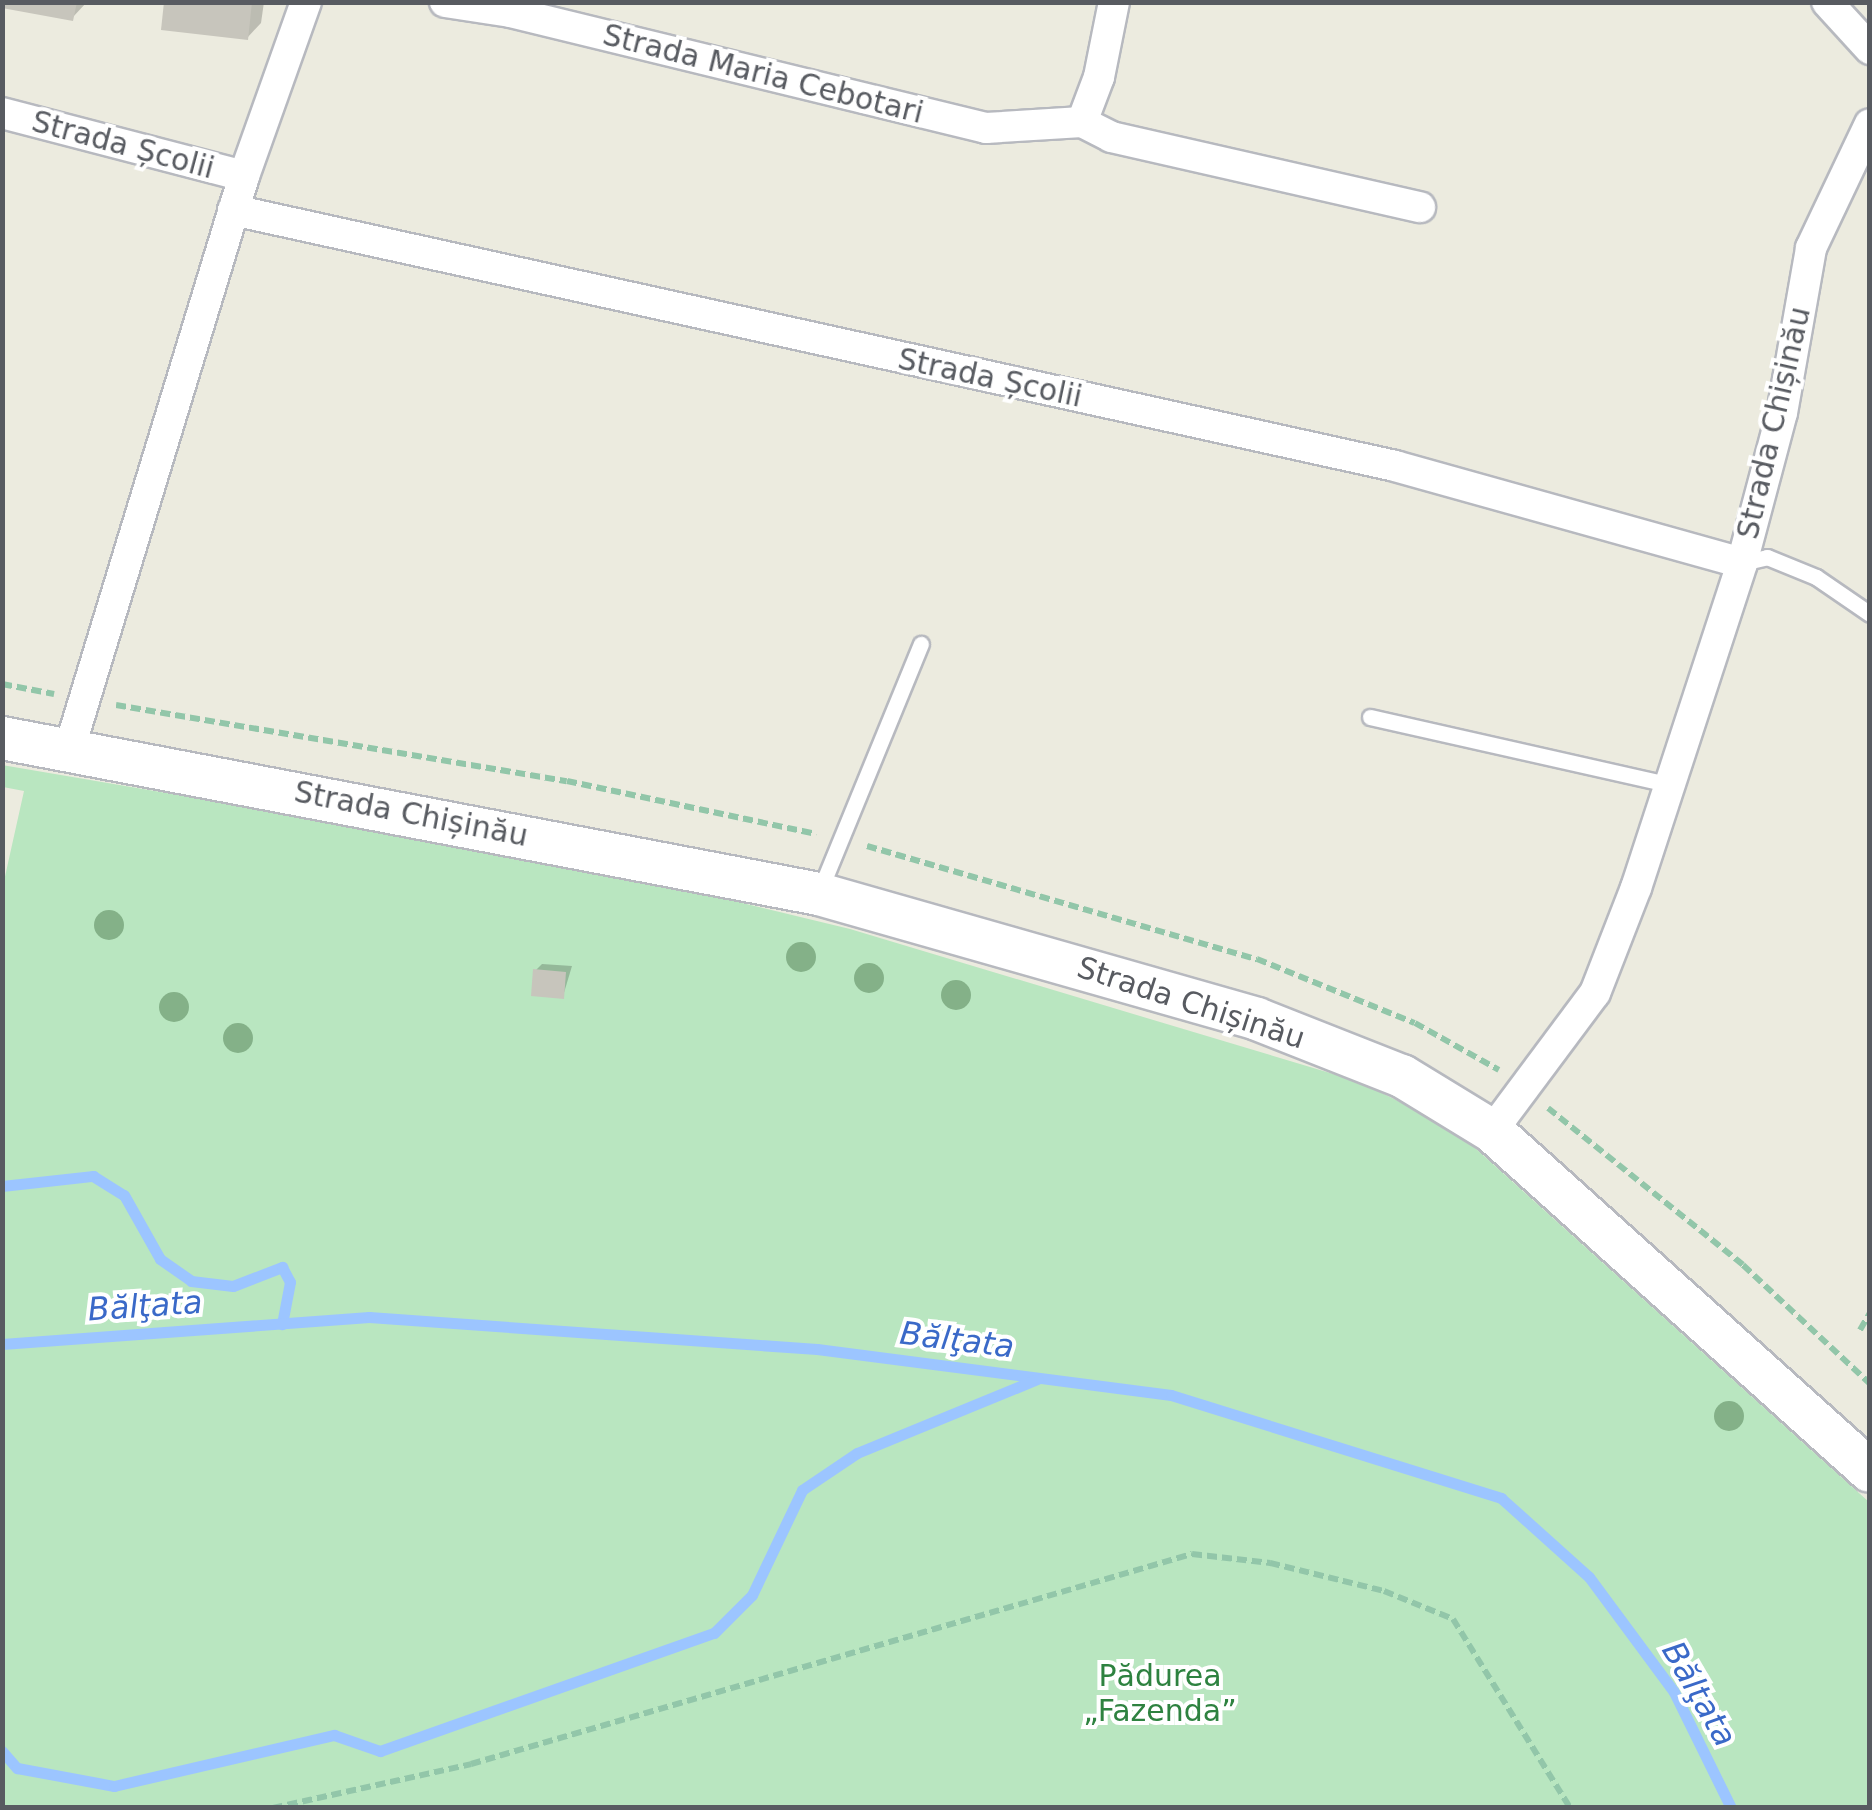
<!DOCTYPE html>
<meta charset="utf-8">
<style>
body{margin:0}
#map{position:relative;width:1872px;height:1810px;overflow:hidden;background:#ecebdf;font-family:"DejaVu Sans",sans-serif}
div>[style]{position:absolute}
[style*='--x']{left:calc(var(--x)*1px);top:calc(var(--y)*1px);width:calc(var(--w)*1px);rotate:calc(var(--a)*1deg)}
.green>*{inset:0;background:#b9e6c0}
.shadow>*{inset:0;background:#0003}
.stream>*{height:11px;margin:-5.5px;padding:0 5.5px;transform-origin:5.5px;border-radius:5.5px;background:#9cc5ff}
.building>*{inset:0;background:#c7c5bc}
.path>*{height:6px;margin-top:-3px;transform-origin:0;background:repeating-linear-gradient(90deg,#92c6a9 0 10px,transparent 0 15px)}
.roads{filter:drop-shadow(2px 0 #b7b9bf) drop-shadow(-2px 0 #b7b9bf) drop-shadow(0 2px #b7b9bf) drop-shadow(0 -2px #b7b9bf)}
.lane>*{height:15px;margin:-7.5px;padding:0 7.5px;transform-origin:7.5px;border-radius:7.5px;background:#fff}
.street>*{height:30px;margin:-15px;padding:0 15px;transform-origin:15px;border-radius:15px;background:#fff}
.secondary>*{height:42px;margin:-21px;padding:0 21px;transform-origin:21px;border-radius:21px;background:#fff}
.trees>*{width:30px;height:30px;margin:-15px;border-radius:50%;background:#84b188}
span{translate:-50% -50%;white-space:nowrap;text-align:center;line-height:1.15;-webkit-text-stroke:8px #fff;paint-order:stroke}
.street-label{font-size:30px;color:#585b61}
.park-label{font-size:30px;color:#2e8240}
.water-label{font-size:32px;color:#3a69c8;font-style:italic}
.frame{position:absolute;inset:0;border:5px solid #585b61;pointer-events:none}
</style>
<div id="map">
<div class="green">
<div style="clip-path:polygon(2px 765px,578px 863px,850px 929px,1360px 1082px,1454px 1129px,1869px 1502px,1869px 1807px,3px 1807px,2px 890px,24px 791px,3px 787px)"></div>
</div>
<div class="shadow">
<div style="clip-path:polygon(3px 2px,87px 2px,72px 18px)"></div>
<div style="clip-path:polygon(167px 2px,264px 2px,261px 23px,247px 38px)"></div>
<div style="clip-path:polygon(542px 964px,572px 966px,563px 996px,536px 970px)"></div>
</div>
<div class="stream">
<div style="--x:2;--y:1186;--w:92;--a:-6.3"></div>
<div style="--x:93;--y:1176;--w:36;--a:32"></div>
<div style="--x:124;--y:1195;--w:73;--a:60.6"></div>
<div style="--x:160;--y:1259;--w:38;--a:35"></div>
<div style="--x:191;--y:1281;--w:42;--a:6.8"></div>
<div style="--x:233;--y:1286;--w:53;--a:-21.2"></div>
<div style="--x:282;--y:1267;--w:17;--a:62"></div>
<div style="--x:290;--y:1282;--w:43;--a:100.8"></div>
<div style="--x:2;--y:1344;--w:368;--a:-4.2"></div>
<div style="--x:369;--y:1317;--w:449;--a:4.1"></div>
<div style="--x:817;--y:1349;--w:357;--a:7.4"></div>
<div style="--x:1171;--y:1395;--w:346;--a:17.3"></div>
<div style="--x:1501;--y:1498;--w:118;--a:41.9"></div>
<div style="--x:1589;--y:1577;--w:143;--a:53.5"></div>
<div style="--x:1674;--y:1692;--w:129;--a:63.8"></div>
<div style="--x:2;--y:1751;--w:23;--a:49"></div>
<div style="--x:17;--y:1768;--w:99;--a:10.5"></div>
<div style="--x:114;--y:1786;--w:226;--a:-13.1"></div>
<div style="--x:334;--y:1735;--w:49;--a:19.2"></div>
<div style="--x:380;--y:1751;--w:354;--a:-19.5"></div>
<div style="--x:714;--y:1633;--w:54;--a:-45"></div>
<div style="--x:752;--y:1595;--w:116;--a:-64.5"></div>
<div style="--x:802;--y:1490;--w:66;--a:-33.9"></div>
<div style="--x:857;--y:1453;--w:195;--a:-22.3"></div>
</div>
<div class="building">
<div style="clip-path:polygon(2px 2px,77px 2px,73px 21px,2px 8px)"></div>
<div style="clip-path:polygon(164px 2px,252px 2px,248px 40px,161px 30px)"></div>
<div style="clip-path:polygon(533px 969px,566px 972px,564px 999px,531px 996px)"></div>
</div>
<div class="path">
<div style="--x:2;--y:684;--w:53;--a:10.9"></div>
<div style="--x:116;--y:705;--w:457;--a:9.6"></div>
<div style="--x:567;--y:781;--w:255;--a:12"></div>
<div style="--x:867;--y:846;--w:406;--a:16.2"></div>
<div style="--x:1257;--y:959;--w:170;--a:22.1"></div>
<div style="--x:1415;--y:1023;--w:96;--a:29.2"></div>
<div style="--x:1548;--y:1108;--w:250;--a:38.8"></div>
<div style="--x:1743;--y:1265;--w:174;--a:43.1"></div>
<div style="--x:1860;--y:1330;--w:20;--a:-60"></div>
<div style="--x:273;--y:1808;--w:203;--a:-12.5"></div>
<div style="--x:471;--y:1764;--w:751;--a:-16.24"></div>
<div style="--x:1192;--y:1554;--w:79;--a:6.6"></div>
<div style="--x:1270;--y:1563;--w:117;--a:13.8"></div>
<div style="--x:1384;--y:1591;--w:74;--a:22.1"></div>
<div style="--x:1453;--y:1619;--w:222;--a:58.2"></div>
</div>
<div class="roads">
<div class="lane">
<div style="--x:1742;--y:563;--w:26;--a:-13"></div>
<div style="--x:1767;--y:557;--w:53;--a:22.2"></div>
<div style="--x:1816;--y:577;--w:65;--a:34.4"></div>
<div style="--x:1370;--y:717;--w:304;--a:12.7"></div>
<div style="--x:820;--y:890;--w:266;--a:-67.7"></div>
</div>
<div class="street">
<div style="--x:445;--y:2;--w:66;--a:8.7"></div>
<div style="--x:510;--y:12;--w:490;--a:13.7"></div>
<div style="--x:986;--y:128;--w:96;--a:-3.6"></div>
<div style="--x:1082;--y:122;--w:33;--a:27"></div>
<div style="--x:1111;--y:137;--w:317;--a:12.8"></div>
<div style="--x:1827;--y:2;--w:64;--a:47.5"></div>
<div style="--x:2;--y:113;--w:250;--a:14.6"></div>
<div style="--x:1082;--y:122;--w:48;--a:-69.3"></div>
<div style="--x:1099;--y:77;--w:76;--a:-78.7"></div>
<div style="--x:233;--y:210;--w:1190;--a:12.42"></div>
<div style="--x:1395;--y:466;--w:360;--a:15.6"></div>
<div style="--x:69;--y:750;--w:600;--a:-73.04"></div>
<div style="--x:244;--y:176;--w:185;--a:-70.4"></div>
<div style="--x:1492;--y:1131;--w:172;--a:-53.3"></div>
<div style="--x:1595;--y:993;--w:113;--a:-68.7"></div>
<div style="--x:1636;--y:888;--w:342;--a:-71.9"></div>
<div style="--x:1742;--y:563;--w:155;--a:-75.1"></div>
<div style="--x:1782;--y:413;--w:168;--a:-80"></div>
<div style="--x:1811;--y:248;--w:137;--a:-64.6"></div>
</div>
<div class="secondary">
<div style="--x:2;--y:738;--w:832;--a:10.81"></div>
<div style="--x:819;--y:894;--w:455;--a:15.9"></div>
<div style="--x:1257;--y:1019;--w:156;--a:21.5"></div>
<div style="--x:1402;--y:1076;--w:105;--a:31.4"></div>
<div style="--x:1492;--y:1131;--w:508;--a:41.97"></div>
</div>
</div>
<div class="trees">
<div style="left:109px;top:925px"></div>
<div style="left:801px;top:957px"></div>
<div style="left:869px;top:978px"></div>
<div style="left:956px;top:995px"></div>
<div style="left:174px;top:1007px"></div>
<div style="left:238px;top:1038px"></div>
<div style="left:1729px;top:1416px"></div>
</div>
<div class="street-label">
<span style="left:763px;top:74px;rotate:14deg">Strada Maria Cebotari</span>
<span style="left:123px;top:145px;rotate:15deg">Strada Școlii</span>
<span style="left:990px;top:378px;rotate:12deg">Strada Școlii</span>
<span style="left:1774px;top:423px;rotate:-77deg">Strada Chișinău</span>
<span style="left:411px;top:814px;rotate:11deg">Strada Chișinău</span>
<span style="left:1191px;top:1003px;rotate:18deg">Strada Chișinău</span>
</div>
<div class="park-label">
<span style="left:1160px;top:1693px">Pădurea<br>„Fazenda”</span>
</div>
<div class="water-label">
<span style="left:145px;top:1306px;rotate:-4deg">Bălţata</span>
<span style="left:957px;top:1340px;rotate:7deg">Bălţata</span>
<span style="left:1699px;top:1694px;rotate:60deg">Bălţata</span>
</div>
<div class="frame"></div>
</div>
